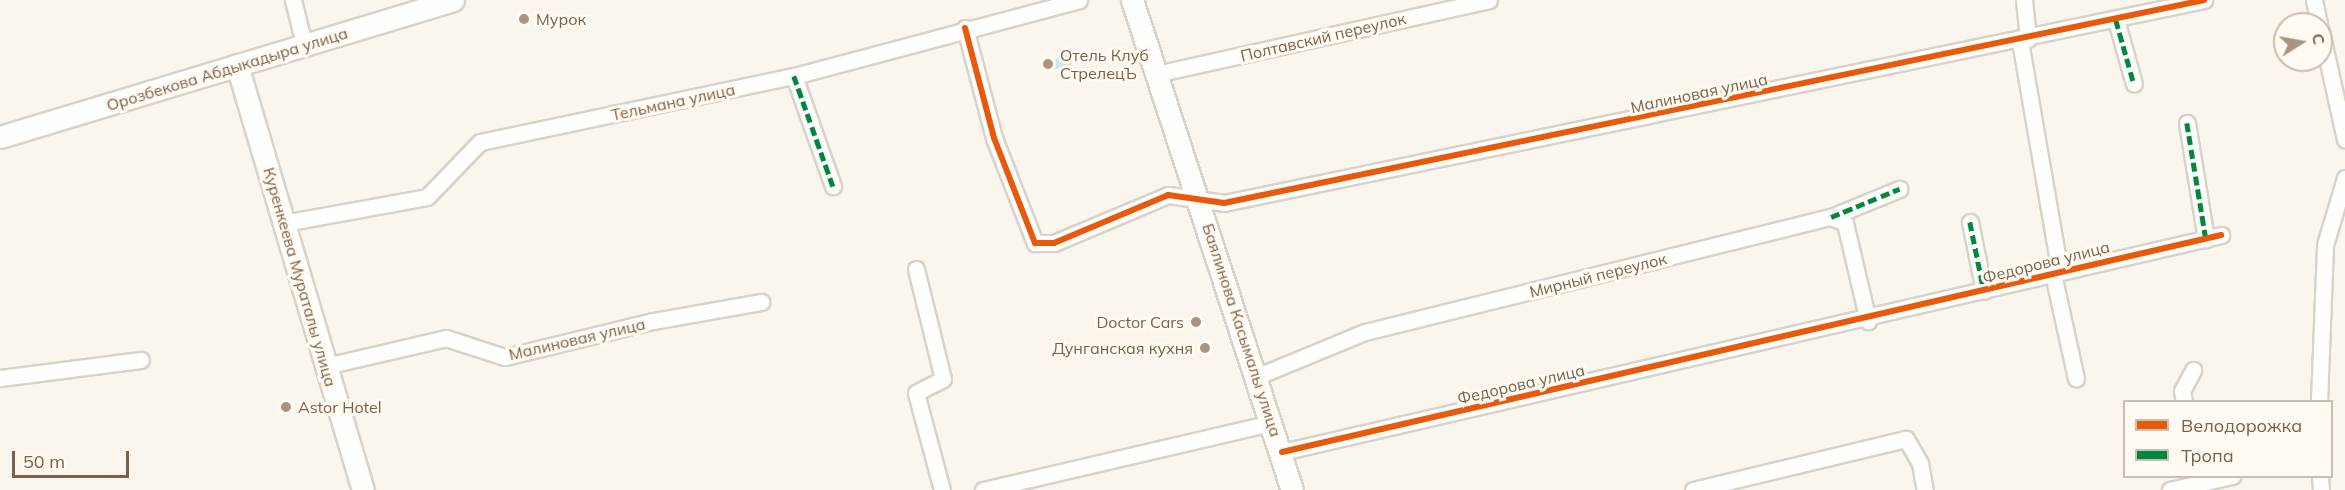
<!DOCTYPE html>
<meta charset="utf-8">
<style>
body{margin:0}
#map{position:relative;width:2345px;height:490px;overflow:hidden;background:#faf6ee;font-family:Mulish,sans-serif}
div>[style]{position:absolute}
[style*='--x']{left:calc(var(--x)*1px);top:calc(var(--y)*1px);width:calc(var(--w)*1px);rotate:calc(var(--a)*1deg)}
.water>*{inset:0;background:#cfe7ec}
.roads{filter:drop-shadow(2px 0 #d8d2c9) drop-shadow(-2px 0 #d8d2c9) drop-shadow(0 2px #d8d2c9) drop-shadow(0 -2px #d8d2c9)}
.street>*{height:15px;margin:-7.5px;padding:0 7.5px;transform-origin:7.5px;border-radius:7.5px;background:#fefefc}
.secondary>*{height:21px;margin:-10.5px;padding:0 10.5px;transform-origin:10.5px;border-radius:10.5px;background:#fefefc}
.quiet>*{height:4.5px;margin-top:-2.25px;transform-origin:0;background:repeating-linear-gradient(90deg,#00873e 0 9px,transparent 0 13.5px)}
.cycleway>*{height:6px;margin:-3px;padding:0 3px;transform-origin:3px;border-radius:3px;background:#e8590c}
.dots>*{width:16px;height:16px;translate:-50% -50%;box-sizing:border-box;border:3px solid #fffbf3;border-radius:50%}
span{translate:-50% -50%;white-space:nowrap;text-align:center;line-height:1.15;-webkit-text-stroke:6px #fffbf3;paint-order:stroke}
.poi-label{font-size:16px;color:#7d604a}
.left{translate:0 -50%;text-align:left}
.right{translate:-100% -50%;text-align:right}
.street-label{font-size:16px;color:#7d604a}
.legend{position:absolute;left:2123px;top:400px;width:210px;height:78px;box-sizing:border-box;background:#fffbf3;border:2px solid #cbbdaf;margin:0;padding:8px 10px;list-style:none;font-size:18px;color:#7d604a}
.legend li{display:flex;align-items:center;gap:12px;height:30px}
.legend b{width:30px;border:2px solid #cbbdaf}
.north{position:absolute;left:2273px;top:12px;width:60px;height:60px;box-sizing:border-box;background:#fffbf3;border:2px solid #cbbdaf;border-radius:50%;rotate:79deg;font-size:16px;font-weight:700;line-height:24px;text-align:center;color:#7d604a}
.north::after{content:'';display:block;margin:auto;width:21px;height:27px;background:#a99483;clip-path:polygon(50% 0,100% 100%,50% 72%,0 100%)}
.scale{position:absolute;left:12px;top:451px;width:117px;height:27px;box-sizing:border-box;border:3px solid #7d604a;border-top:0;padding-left:8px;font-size:18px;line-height:21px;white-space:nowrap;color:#7d604a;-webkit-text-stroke:4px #fffbf3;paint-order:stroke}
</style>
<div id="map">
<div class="water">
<div style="clip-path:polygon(1070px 51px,1074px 64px,1053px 70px,1051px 62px)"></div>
</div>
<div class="roads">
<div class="street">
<div style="--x:293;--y:0;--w:45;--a:76"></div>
<div style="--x:2024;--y:0;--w:39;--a:84"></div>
<div style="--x:2314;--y:0;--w:25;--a:78"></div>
<div style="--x:2116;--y:20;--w:66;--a:74.3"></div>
<div style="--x:965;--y:28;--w:114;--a:75.2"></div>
<div style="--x:994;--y:138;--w:113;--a:68.7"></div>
<div style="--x:1035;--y:243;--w:19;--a:0"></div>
<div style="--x:1054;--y:243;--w:124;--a:-22.8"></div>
<div style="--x:1168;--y:195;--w:57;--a:8.1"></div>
<div style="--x:1224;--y:203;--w:1001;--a:-11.7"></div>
<div style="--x:2321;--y:31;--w:111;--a:77.5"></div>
<div style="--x:2020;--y:41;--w:234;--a:80.2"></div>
<div style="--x:1156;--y:74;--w:341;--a:-12.5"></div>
<div style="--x:794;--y:76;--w:117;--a:70.5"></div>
<div style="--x:2187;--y:123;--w:118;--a:80.7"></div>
<div style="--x:1831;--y:217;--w:74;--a:-22.4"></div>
<div style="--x:1970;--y:222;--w:70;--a:78.5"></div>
<div style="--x:284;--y:223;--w:145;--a:-10.3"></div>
<div style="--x:427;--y:197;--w:76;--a:-46.1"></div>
<div style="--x:480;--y:142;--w:321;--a:-11.9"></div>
<div style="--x:794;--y:76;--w:295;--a:-14.9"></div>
<div style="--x:916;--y:269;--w:113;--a:76.2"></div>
<div style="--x:943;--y:379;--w:30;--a:153"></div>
<div style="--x:916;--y:393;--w:100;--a:75"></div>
<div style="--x:2053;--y:274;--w:107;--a:77.6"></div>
<div style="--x:326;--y:366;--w:123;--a:-13.1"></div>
<div style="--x:446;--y:338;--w:62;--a:17.9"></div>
<div style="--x:505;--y:357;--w:152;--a:-13.7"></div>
<div style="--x:653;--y:321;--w:110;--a:-10"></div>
<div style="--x:1258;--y:376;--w:116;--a:-22.4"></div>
<div style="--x:1365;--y:332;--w:480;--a:-13.9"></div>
<div style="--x:1831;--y:217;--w:15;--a:23"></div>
<div style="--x:1845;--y:223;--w:101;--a:76.8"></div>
<div style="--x:0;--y:378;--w:142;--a:-7.3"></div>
<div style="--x:2184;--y:402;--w:11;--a:-100"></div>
<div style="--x:2182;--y:391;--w:24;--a:-62"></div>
<div style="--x:2319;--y:402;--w:157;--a:-87.8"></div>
<div style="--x:2325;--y:245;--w:70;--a:-73.4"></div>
<div style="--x:1282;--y:452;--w:964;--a:-13.01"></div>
<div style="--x:2320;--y:476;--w:14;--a:86"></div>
<div style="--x:983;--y:490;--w:297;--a:-13.1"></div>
<div style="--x:1693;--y:490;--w:219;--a:-13.5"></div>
<div style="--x:1906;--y:439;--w:28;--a:60"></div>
<div style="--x:1920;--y:463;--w:27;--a:80"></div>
<div style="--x:2170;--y:490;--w:64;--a:-12.7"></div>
</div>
<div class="secondary">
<div style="--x:1132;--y:0;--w:515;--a:71.92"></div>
<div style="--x:237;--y:65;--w:443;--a:73.5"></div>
<div style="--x:0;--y:137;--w:473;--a:-16.8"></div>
</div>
</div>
<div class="quiet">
<div style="--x:2116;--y:20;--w:66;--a:74.3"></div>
<div style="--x:794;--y:76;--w:117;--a:70.5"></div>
<div style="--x:2187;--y:123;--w:118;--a:80.7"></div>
<div style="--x:1831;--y:217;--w:74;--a:-22.4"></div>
<div style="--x:1970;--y:222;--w:70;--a:78.5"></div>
</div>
<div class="cycleway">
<div style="--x:965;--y:28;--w:114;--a:75.2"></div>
<div style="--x:994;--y:138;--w:113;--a:68.7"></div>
<div style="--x:1035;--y:243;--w:19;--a:0"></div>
<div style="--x:1054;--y:243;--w:124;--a:-22.8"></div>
<div style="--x:1168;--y:195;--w:57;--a:8.1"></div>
<div style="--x:1224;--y:203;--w:1001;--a:-11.7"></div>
<div style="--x:1282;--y:452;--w:964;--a:-13.01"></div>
</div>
<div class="dots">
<div style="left:524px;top:19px;background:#a99483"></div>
<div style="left:1048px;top:64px;background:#a99483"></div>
<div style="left:1196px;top:322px;background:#a99483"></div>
<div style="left:1205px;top:348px;background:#a99483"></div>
<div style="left:286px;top:407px;background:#a99483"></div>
</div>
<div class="poi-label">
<span class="left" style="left:536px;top:19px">Мурок</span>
<span class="left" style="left:1060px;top:64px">Отель Клуб<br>СтрелецЪ</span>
<span class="right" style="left:1184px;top:322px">Doctor Cars</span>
<span class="right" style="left:1193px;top:348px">Дунганская кухня</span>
<span class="left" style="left:298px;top:407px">Astor Hotel</span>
</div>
<div class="street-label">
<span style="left:1323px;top:37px;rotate:-13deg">Полтавский переулок</span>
<span style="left:227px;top:69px;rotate:-17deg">Орозбекова Абдыкадыра улица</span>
<span style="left:1699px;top:93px;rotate:-12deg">Малиновая улица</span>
<span style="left:673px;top:102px;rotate:-12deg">Тельмана улица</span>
<span style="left:2046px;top:262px;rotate:-14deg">Федорова улица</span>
<span style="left:1598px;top:275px;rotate:-14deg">Мирный переулок</span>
<span style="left:300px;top:277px;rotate:74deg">Куренкеева Мураталы улица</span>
<span style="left:1242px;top:330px;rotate:72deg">Баялинова Касымалы улица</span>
<span style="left:577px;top:339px;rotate:-13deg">Малиновая улица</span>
<span style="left:1521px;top:384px;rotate:-13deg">Федорова улица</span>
</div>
<ul class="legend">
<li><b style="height:8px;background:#e8590c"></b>Велодорожка</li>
<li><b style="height:8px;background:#00873e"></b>Тропа</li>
</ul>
<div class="north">С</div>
<div class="scale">50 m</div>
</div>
